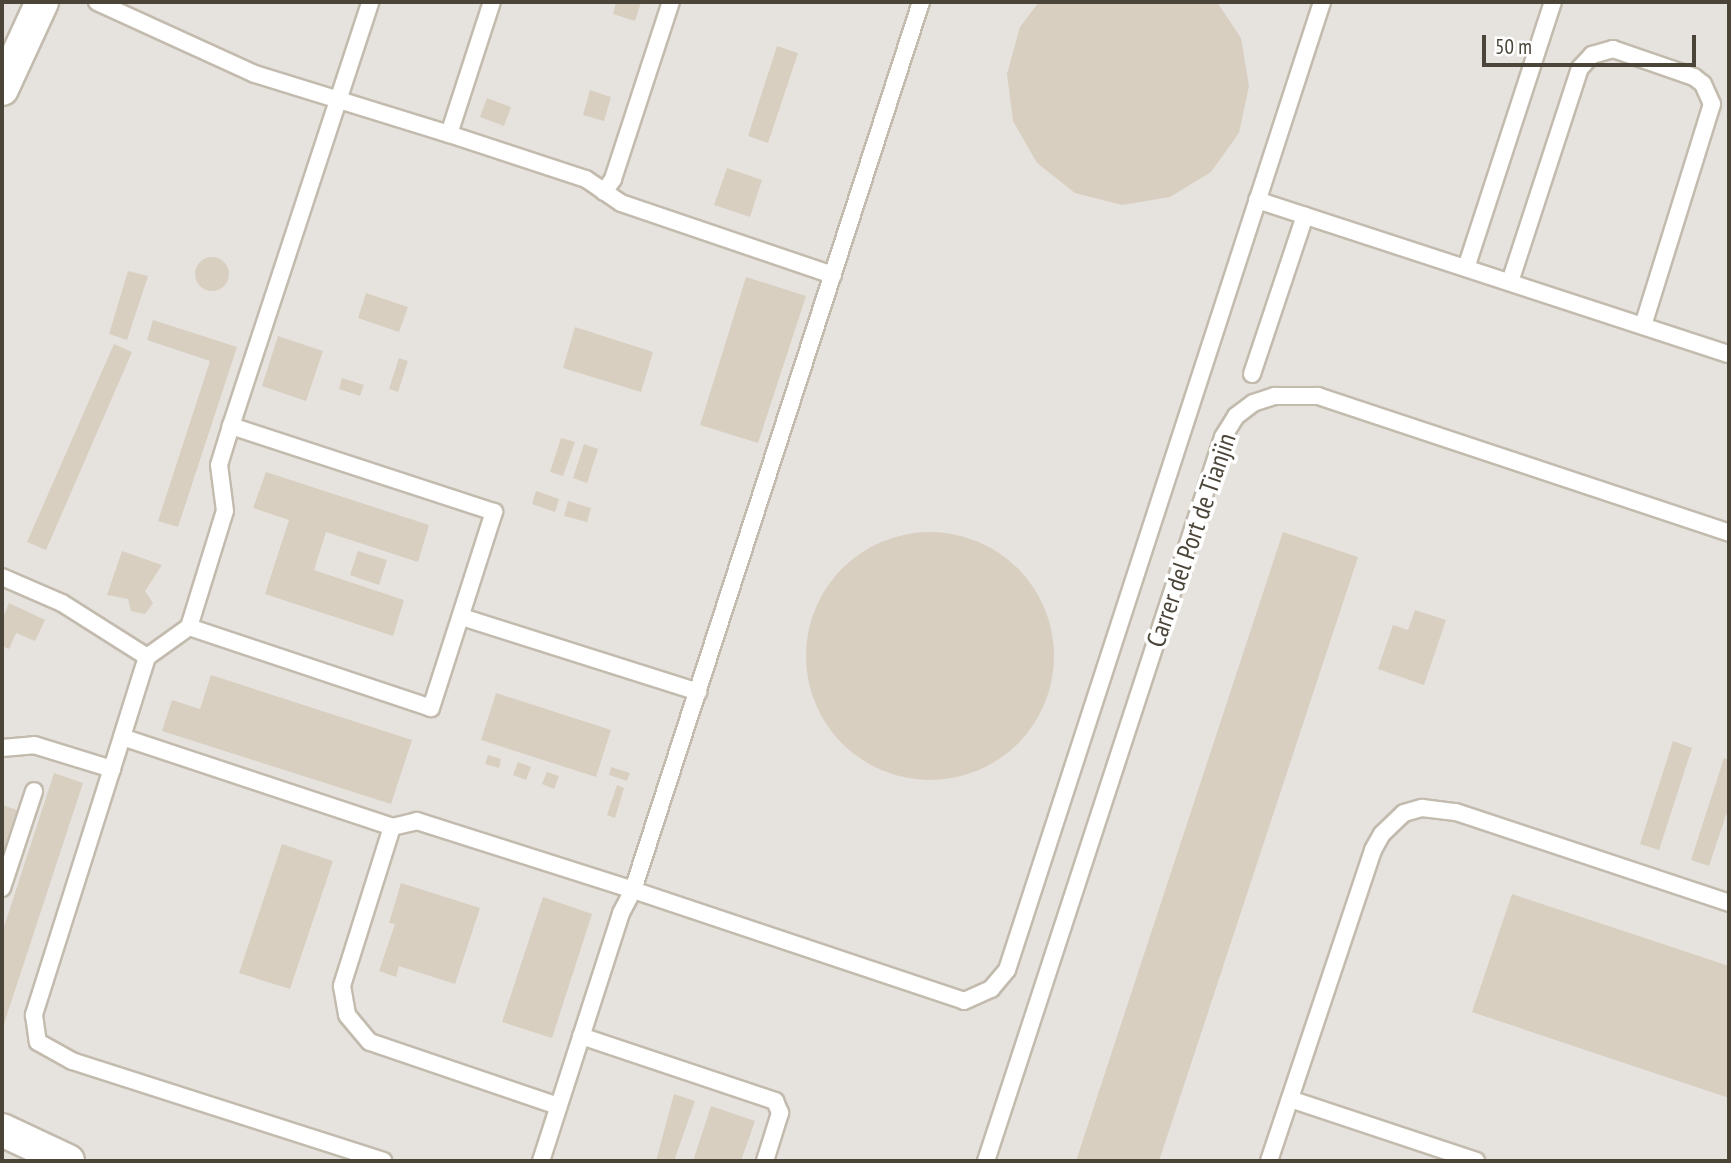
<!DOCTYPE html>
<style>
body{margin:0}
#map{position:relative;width:1731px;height:1163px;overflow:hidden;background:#f6f3ec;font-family:"PT Sans Narrow",sans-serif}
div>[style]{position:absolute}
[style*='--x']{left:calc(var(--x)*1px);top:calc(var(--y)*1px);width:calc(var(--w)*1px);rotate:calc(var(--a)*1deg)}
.industrial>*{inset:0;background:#e6e2dd}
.building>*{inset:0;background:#d8cfc1}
.round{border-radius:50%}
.roads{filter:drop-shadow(2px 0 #c2bbae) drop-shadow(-2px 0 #c2bbae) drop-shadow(0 2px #c2bbae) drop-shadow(0 -2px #c2bbae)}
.service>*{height:16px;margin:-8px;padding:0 8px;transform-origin:8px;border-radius:8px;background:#fff}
.minor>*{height:32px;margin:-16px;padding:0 16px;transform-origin:16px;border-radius:16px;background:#fff}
span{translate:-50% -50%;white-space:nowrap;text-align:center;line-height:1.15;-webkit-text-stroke:7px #fff;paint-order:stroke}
.street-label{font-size:26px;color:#4b4439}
.frame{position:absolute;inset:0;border:4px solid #4b4439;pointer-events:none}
.scale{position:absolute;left:1482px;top:35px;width:214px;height:32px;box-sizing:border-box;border:4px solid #4b4439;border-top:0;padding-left:9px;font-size:21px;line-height:24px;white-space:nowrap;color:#4b4439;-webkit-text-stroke:5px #fff;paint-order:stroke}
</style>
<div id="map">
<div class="industrial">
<div style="clip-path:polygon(2px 2px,1729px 2px,1729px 1161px,2px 1161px)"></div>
</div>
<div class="building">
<div style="clip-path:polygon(616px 2px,641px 2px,635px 21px,613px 14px)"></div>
<div style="clip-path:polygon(1039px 2px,1217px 2px,1241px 38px,1249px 86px,1239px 133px,1211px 172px,1170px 197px,1122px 205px,1075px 193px,1037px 163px,1013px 121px,1007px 74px,1020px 27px)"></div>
<div style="clip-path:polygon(777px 46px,798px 53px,768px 143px,748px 136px)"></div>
<div style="clip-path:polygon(590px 90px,611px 97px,604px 121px,583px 115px)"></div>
<div style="clip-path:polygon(487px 98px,511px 107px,504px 126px,480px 117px)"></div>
<div style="clip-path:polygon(727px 168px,762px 180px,750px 217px,714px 205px)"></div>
<div class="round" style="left:195px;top:257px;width:34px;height:34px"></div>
<div style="clip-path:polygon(128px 271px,148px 276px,127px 340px,109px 334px)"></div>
<div style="clip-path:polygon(746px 277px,806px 296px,758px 443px,700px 425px)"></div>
<div style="clip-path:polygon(366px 293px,408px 307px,399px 332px,358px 318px)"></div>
<div style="clip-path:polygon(153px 320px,237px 347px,178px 527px,158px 521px,210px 361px,147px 340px)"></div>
<div style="clip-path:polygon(575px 327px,653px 352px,641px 392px,563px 368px)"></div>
<div style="clip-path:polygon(278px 336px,323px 351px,306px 401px,262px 386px)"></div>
<div style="clip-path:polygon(114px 344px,132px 352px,46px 550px,27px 542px)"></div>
<div style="clip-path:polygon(399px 358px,408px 361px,398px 392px,389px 389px)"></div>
<div style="clip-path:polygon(342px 378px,364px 385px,360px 396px,339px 389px)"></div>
<div style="clip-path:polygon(561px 438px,575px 442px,563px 476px,550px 472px)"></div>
<div style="clip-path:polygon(584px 444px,598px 449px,587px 483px,573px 478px)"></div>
<div style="clip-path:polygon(266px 472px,429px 525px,418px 562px,326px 532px,314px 570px,404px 600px,393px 636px,265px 594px,289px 520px,253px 508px)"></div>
<div style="clip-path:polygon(536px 491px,559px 499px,555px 512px,532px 504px)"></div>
<div style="clip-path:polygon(568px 501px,591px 508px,587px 522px,564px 516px)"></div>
<div class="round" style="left:806px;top:532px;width:248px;height:248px"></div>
<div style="clip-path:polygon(1283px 532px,1358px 557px,1159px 1161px,1076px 1161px)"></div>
<div style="clip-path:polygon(122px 551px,162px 565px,145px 591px,153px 603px,145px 614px,131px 611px,128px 599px,107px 595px)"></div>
<div style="clip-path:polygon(358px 551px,387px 560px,379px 585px,350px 575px)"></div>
<div style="clip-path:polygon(9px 603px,45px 620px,35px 641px,16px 633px,9px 649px,2px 646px,2px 620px)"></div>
<div style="clip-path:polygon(1415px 610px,1446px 620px,1424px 685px,1378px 669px,1393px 625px,1408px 630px)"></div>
<div style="clip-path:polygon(211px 675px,412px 740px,391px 804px,162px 731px,172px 700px,200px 709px)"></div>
<div style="clip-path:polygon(496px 693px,611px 730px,596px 777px,481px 740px)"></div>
<div style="clip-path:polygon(1673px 741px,1692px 748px,1659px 850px,1640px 844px)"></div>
<div style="clip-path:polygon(488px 755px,501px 759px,499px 768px,485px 764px)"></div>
<div style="clip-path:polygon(1724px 758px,1729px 760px,1729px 806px,1709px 866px,1691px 860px)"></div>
<div style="clip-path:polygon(518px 762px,531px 767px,526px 780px,513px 775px)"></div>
<div style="clip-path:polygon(611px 767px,630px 773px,627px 781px,609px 775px)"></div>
<div style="clip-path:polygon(547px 772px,559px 776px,554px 789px,542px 784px)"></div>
<div style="clip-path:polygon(54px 773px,83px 783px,2px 1030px,2px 933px)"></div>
<div style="clip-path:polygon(617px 785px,624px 788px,615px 818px,607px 815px)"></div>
<div style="clip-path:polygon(2px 805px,17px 810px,2px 856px)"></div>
<div style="clip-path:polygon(282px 844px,333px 861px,290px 989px,239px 973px)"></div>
<div style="clip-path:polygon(401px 883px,480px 908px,455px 984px,399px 966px,396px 977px,379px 971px,395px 924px,389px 923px)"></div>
<div style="clip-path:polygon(1512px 894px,1729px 966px,1729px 1098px,1472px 1012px)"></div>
<div style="clip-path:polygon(543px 897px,592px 914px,552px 1038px,502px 1022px)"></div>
<div style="clip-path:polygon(674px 1094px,695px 1101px,674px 1161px,656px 1161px)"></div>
<div style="clip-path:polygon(711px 1106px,755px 1121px,741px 1161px,693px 1161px)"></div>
</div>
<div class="roads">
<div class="service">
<div style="--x:97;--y:2;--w:174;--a:24.5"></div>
<div style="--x:255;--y:74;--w:203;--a:17.2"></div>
<div style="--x:449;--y:134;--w:139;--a:-72"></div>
<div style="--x:449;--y:134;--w:144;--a:18.2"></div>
<div style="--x:586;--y:179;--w:42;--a:34.4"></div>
<div style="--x:621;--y:203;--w:224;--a:18.8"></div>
<div style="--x:604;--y:192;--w:16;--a:-55"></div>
<div style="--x:613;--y:179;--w:186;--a:-71.9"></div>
<div style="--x:1257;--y:200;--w:496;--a:18.1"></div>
<div style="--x:1466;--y:268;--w:280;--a:-71.9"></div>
<div style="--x:1510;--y:282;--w:225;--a:-71.9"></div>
<div style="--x:1580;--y:68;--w:18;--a:-47"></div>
<div style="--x:1592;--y:55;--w:22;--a:-16"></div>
<div style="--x:1613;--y:49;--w:86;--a:19.1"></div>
<div style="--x:1694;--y:77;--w:11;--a:38"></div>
<div style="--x:1703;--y:84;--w:22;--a:66"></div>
<div style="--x:1712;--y:104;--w:232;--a:107.3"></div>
<div style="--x:1252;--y:374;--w:167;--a:-71.5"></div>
<div style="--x:2;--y:577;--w:65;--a:23.4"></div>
<div style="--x:62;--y:603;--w:101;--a:32.4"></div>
<div style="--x:147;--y:657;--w:84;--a:107.4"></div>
<div style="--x:122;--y:737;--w:285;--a:18.4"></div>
<div style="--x:392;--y:827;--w:26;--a:-13"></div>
<div style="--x:417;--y:821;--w:227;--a:17.7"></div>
<div style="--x:633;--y:890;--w:934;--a:-72.03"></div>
<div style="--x:462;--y:617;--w:248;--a:17.6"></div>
<div style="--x:189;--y:627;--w:121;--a:-72.8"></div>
<div style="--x:225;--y:511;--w:46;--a:-97.4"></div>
<div style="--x:219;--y:465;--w:41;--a:-72.9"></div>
<div style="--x:147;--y:657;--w:52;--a:-35.5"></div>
<div style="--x:189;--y:627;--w:255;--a:18.5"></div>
<div style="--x:431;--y:708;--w:206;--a:-72.2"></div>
<div style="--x:494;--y:512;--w:277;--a:-161.9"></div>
<div style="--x:231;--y:426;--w:446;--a:-71.8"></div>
<div style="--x:122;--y:737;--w:292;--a:107.6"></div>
<div style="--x:34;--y:1015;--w:27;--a:82"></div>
<div style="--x:38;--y:1042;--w:39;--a:29"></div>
<div style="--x:72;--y:1061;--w:327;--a:17.8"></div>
<div style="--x:2;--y:748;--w:32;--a:-5"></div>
<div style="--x:34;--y:745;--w:82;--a:17.1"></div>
<div style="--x:392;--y:827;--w:167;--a:107.5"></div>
<div style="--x:342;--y:986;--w:29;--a:80"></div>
<div style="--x:347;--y:1015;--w:35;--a:50"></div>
<div style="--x:370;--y:1042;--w:199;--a:18.8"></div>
<div style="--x:2;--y:888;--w:102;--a:-71.7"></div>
<div style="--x:581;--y:1036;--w:205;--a:18.5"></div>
<div style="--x:775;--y:1101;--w:13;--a:67"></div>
<div style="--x:780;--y:1113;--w:50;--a:107.4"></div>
<div style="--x:1290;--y:1099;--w:196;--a:18.4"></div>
<div style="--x:541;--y:1161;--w:261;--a:-72.1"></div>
<div style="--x:621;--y:913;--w:26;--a:-62"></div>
<div style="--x:633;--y:890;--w:349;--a:18.5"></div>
<div style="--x:964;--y:1001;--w:30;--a:-24"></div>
<div style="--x:991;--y:989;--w:25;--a:-50"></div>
<div style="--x:1007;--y:970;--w:1018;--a:-71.97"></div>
<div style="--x:986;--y:1161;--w:762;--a:-71.87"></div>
<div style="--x:1223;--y:437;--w:25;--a:-58"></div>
<div style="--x:1236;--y:416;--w:21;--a:-37"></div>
<div style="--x:1253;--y:403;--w:23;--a:-18"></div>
<div style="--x:1275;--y:396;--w:43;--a:0"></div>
<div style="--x:1318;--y:396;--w:433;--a:18.4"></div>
<div style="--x:1269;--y:1161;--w:328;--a:-71.5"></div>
<div style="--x:1373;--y:850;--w:18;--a:-61"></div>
<div style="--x:1382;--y:834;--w:30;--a:-44"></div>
<div style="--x:1404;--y:813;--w:19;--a:-16"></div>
<div style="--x:1422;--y:808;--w:34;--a:7"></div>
<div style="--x:1456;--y:812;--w:288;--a:18.4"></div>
</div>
<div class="minor">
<div style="--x:2;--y:89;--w:96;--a:-65.3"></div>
<div style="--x:2;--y:1130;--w:73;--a:25.2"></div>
</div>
</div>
<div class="street-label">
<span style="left:1191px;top:540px;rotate:-71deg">Carrer del Port de Tianjin</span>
</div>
<div class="frame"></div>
<div class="scale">50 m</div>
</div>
